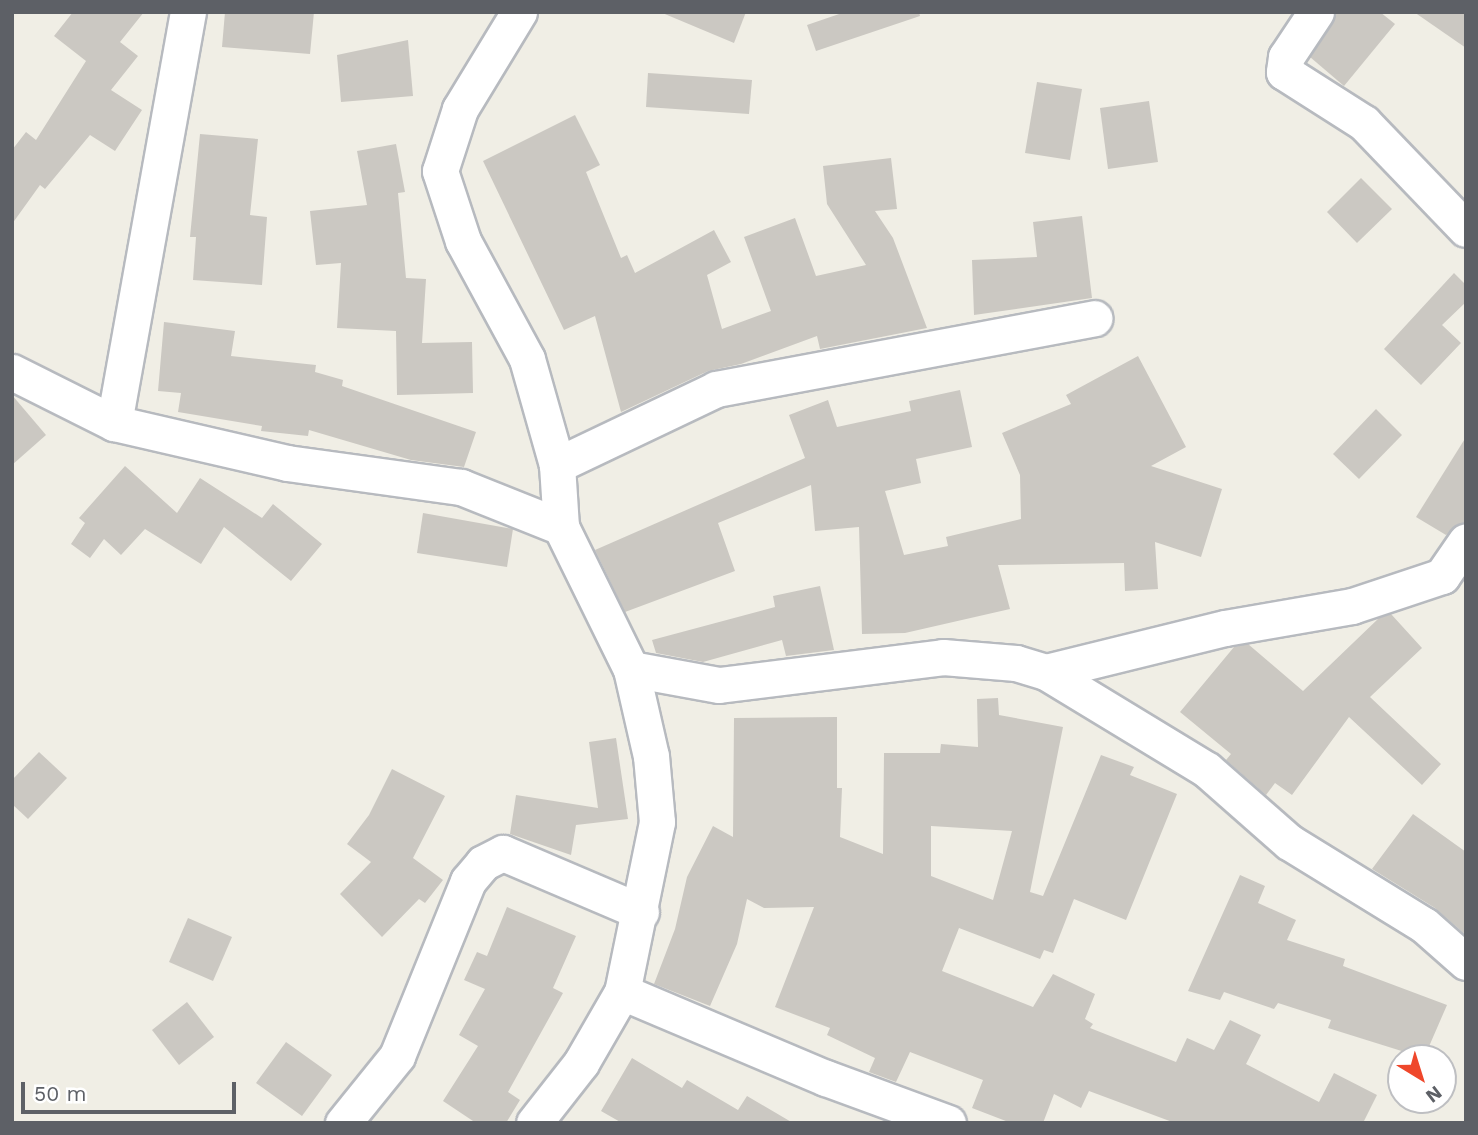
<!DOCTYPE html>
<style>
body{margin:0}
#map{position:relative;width:1478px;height:1135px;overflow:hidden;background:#f0eee5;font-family:"Work Sans",sans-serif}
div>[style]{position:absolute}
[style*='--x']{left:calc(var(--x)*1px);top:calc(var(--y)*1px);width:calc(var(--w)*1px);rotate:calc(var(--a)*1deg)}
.building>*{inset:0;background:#cbc8c2}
.roads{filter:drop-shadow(2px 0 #b7babf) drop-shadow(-2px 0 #b7babf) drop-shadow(0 2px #b7babf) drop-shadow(0 -2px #b7babf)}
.minor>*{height:35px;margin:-17.5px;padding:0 17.5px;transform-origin:17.5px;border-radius:17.5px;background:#fff}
span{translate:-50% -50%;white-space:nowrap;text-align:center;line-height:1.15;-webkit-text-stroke:7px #fff;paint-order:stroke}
.frame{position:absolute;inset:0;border:14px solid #5d6066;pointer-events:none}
.north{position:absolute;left:1387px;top:1044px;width:70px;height:70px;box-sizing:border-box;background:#fff;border:2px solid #bebfc2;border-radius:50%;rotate:142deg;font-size:19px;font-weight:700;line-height:28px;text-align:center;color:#5d6066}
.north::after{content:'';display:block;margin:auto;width:24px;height:32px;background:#ef472b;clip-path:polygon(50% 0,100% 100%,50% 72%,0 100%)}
.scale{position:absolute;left:21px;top:1082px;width:215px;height:32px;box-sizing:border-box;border:4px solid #5d6066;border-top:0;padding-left:9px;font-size:21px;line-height:24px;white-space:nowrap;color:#5d6066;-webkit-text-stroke:5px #fff;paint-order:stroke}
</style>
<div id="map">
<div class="building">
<div style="clip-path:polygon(73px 12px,144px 12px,120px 42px,138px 56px,111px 90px,142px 110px,115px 151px,90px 135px,45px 189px,40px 185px,12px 224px,12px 150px,26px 132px,36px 140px,86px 61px,54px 36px)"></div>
<div style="clip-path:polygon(225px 12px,314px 12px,310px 54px,222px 47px)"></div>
<div style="clip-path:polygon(660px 12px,746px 12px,734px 43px)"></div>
<div style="clip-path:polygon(845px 12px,919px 12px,920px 16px,816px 51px,807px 25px)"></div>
<div style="clip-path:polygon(1336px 12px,1380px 12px,1395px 24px,1344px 86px,1310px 57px)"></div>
<div style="clip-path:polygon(1414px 12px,1466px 12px,1466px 48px)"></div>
<div style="clip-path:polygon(408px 40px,413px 96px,341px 102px,337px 55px)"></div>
<div style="clip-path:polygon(648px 73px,752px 80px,749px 114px,646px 107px)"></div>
<div style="clip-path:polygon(1037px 82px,1082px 89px,1070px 160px,1025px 153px)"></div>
<div style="clip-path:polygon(1149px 101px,1158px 162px,1108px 169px,1100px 108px)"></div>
<div style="clip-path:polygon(575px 115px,600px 165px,586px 172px,621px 258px,627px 255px,635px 273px,714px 230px,731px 262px,707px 275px,722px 329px,771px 311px,744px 237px,795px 218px,816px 276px,866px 265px,827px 204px,823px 166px,891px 158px,897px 209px,875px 211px,893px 238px,927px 328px,820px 349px,817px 336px,741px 364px,708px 371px,621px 412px,595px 316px,564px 330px,483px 161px)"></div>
<div style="clip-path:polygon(200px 134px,258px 139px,250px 215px,267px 217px,262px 285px,193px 280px,196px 237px,190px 237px)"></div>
<div style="clip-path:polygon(396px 144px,405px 192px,398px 193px,406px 278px,426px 279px,422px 343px,472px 342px,473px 393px,397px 395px,396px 331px,337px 328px,341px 263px,316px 265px,310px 211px,367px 205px,357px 151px)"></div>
<div style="clip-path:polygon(1361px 178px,1392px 209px,1357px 243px,1327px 212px)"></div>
<div style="clip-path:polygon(1082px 216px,1092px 298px,974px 315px,972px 260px,1037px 257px,1033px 222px)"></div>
<div style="clip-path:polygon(1454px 273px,1466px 285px,1466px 302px,1442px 325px,1461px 343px,1421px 385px,1384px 349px)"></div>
<div style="clip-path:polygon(164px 322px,235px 331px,231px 356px,316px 365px,315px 372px,343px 380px,342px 386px,476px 432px,464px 467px,411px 460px,309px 430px,308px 436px,261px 431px,262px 426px,178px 412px,181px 393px,158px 391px)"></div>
<div style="clip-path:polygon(1138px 356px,1186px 447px,1151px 466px,1222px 489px,1201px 557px,1155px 542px,1158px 589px,1125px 591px,1124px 563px,998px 565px,1010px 609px,905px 633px,862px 634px,859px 527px,815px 531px,811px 485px,718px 523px,735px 571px,625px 612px,595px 550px,805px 458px,789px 415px,828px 400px,837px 427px,911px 411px,909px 401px,960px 390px,972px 447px,916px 459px,921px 483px,885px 491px,904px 555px,948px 546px,946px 537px,1021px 519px,1020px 475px,1002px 433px,1071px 404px,1066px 395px)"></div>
<div style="clip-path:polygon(12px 395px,46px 435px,12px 465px)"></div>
<div style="clip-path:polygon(1376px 409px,1402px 435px,1359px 479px,1333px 454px)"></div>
<div style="clip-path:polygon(1466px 437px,1466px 521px,1446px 535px,1416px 517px)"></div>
<div style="clip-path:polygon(125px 466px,177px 513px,200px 478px,262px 518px,273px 504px,322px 544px,291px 581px,224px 527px,201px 564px,145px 529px,121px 555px,104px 539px,90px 558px,71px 544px,85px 523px,79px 518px)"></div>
<div style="clip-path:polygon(423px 513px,513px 529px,507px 567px,417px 553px)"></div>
<div style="clip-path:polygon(820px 586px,834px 650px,786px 656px,782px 640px,703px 662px,656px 653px,652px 640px,775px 607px,773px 596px)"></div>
<div style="clip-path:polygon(1391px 614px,1422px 648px,1370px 697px,1441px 764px,1422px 785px,1349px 717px,1292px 795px,1275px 783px,1266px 795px,1226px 760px,1231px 754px,1180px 712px,1234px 647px,1248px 644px,1303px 691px,1379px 618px)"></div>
<div style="clip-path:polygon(evenodd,998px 698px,999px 715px,1063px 727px,1030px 892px,1043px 896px,1101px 755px,1134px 767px,1130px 775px,1177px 794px,1126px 920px,1074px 899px,1053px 953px,1044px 950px,1040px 959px,959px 928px,942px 971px,1033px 1007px,1053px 974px,1095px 994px,1085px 1019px,1093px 1024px,1090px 1028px,1176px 1062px,1187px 1038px,1214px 1050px,1230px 1020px,1261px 1035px,1246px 1064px,1319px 1102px,1334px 1073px,1377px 1095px,1363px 1123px,1175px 1123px,1089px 1091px,1081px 1108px,1054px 1094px,1043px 1123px,1011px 1123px,972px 1108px,983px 1080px,910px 1052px,896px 1082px,869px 1072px,875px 1058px,827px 1035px,830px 1028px,775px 1007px,814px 907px,764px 908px,747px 899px,737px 944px,710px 1006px,654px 984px,675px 929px,687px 877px,713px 826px,733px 837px,734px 718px,837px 717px,837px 788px,842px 788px,840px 837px,883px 854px,884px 753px,940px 753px,941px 744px,978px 747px,977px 699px,998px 698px,931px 826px,1012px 831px,993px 900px,931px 876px,931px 826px)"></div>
<div style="clip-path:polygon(616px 738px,628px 819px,576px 825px,571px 855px,510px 834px,516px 795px,598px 808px,589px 742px)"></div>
<div style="clip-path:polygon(39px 752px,67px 778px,28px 819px,12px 804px,12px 780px)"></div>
<div style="clip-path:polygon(392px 769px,445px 796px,413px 858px,443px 880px,425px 903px,419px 899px,382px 937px,340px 894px,371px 862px,347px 844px,369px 815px)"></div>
<div style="clip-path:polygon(1413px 814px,1466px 852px,1466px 935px,1435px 908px,1372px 869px)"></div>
<div style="clip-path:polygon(1240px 875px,1265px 886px,1258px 903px,1296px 920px,1287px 940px,1345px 959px,1343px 966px,1447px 1005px,1424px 1058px,1328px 1028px,1331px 1020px,1278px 1003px,1274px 1009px,1224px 992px,1220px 1000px,1188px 991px)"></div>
<div style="clip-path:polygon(507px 907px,576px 936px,553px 988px,563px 993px,508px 1092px,520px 1100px,506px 1123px,476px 1123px,443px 1101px,478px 1046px,459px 1035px,485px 989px,464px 980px,477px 952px,487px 956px)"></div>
<div style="clip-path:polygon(188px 918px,232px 937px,213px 981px,169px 962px)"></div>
<div style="clip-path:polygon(187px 1002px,214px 1037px,179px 1065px,152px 1030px)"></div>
<div style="clip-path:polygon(286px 1042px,332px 1075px,302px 1116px,256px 1083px)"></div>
<div style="clip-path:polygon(632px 1058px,682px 1088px,687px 1080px,738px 1110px,747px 1096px,793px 1123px,622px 1123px,601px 1111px)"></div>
</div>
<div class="roads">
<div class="minor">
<div style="--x:519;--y:12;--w:114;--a:121.3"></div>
<div style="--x:460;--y:109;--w:65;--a:107.9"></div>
<div style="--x:440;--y:171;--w:74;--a:71.8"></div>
<div style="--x:463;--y:241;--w:134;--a:61.5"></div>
<div style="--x:527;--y:359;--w:110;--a:74.2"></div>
<div style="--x:557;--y:465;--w:62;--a:86.3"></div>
<div style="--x:561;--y:527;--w:158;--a:63.8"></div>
<div style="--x:631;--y:669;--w:89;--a:77.1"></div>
<div style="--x:651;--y:756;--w:66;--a:84.8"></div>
<div style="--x:657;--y:822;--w:174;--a:101.6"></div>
<div style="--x:622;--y:992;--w:82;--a:120"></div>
<div style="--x:581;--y:1063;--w:76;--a:128.1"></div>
<div style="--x:1316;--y:12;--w:54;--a:123.7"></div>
<div style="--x:1286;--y:57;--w:15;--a:98"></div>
<div style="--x:1284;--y:72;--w:95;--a:32.5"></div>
<div style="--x:1364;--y:123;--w:147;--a:46.1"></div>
<div style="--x:12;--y:372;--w:114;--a:26.6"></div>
<div style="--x:114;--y:423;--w:178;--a:13"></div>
<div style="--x:287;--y:463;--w:176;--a:7.9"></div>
<div style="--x:461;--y:487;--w:108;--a:21.8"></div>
<div style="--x:114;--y:423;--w:418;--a:-79.8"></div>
<div style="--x:557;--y:465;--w:176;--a:-25.5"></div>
<div style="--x:716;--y:389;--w:385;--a:-10.6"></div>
<div style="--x:631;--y:669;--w:89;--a:10.3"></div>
<div style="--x:719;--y:685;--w:226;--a:-7.1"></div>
<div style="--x:943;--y:657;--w:73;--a:4.7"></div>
<div style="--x:1016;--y:663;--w:31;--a:17"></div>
<div style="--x:1046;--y:672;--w:188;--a:31.3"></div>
<div style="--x:1207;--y:770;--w:109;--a:41.3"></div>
<div style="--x:1289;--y:842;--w:158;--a:31.6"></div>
<div style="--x:1424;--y:925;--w:56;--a:41.4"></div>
<div style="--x:1046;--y:672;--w:184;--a:-13.8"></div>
<div style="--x:1225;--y:628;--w:129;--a:-9.8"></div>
<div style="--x:1352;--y:606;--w:95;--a:-18.4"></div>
<div style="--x:1442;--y:576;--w:42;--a:-55.6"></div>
<div style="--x:622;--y:992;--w:221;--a:22.9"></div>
<div style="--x:826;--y:1078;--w:130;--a:20.2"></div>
<div style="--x:343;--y:1123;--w:86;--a:-51.1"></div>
<div style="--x:397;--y:1056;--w:189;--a:-67.9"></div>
<div style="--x:468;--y:881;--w:23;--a:-50"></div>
<div style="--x:483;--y:863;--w:22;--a:-27"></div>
<div style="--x:503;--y:853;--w:150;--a:23.1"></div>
</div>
</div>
<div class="frame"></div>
<div class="north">N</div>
<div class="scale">50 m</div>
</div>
